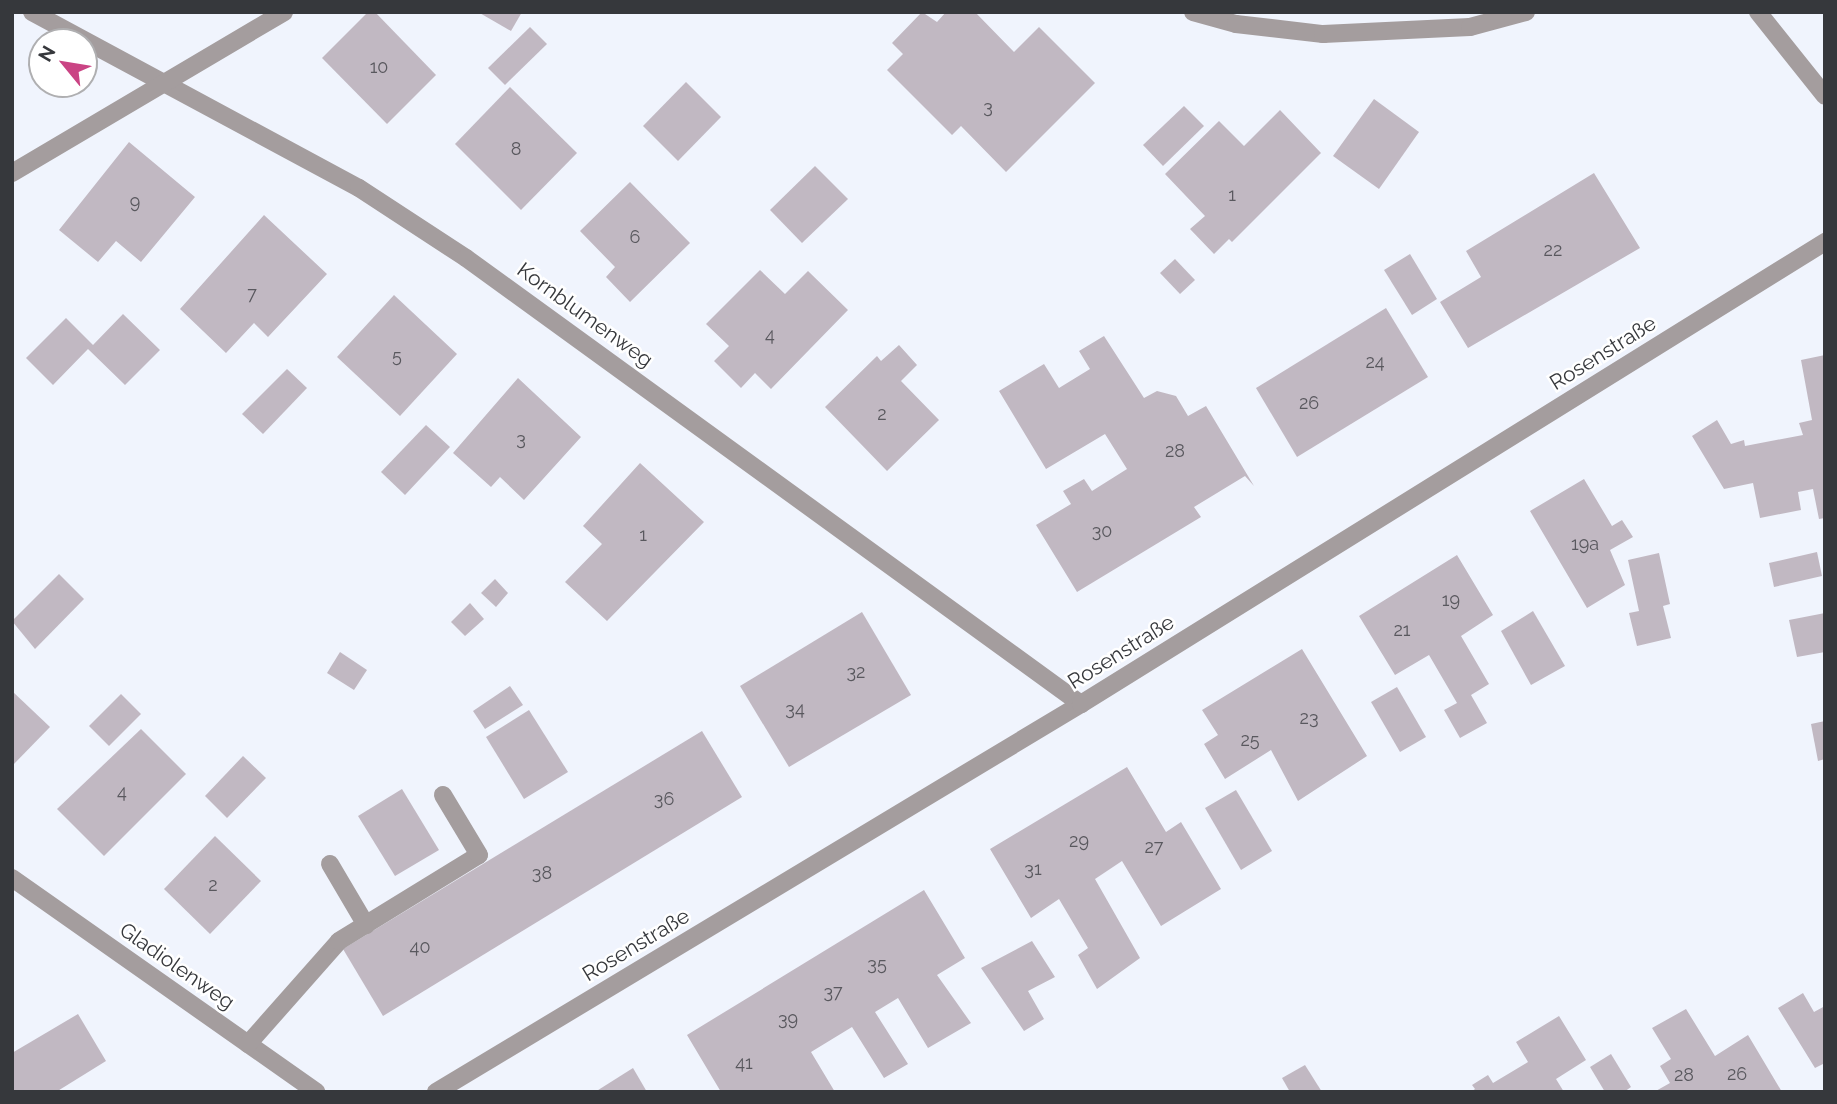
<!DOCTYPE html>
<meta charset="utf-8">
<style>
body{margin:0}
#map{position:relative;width:1837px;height:1104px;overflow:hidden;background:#f0f4fd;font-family:Raleway,sans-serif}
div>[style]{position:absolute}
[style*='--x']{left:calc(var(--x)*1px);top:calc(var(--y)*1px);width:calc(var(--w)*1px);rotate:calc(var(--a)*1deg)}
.building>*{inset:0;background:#c1b8c2}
.minor>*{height:18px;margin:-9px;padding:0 9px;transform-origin:9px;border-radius:9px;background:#a49d9e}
span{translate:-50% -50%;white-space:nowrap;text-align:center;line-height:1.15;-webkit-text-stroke:5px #fff;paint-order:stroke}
.number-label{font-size:18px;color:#59585e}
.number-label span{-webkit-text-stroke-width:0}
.street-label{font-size:21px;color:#36383c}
.frame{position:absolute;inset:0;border:14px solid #36383c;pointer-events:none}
.north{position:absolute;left:28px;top:28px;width:70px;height:70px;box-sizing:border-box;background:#fff;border:2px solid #afafb1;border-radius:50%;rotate:300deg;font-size:19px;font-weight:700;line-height:28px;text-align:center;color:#36383c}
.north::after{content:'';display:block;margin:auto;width:24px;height:32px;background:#ca4484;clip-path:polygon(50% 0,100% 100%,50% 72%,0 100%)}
</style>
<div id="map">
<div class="building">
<div style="clip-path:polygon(368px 12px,375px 12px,436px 75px,387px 124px,322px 58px)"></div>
<div style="clip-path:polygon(478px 12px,522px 12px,511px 31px)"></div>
<div style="clip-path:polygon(922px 12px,937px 22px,946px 12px,975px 12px,1014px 52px,1039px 27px,1095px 83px,1006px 172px,961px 126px,952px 135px,887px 70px,903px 54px,892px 43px)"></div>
<div style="clip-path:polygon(530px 27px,547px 44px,505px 85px,488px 68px)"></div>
<div style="clip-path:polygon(686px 82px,721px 117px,678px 161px,643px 126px)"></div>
<div style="clip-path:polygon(510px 87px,577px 153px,521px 210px,455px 144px)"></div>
<div style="clip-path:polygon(1374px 99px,1419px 132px,1379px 189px,1333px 156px)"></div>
<div style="clip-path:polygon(1184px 106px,1204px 126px,1163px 166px,1143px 145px)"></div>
<div style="clip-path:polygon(1280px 110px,1321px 153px,1232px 242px,1229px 239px,1214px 254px,1190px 229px,1205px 216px,1165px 174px,1219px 121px,1244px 146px)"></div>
<div style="clip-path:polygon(129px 142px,195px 197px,141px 262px,116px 241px,98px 262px,59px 230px)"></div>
<div style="clip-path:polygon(815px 166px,848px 199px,802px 243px,770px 210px)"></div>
<div style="clip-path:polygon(1594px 173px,1640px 248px,1468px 348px,1440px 302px,1481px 277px,1466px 251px)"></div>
<div style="clip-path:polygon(630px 182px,690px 243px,630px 302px,606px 277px,615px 267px,580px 231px)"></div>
<div style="clip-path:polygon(264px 215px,327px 274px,268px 337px,254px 323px,226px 353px,180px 309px)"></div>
<div style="clip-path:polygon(1410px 254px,1437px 299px,1412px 315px,1384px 270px)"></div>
<div style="clip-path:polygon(1175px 259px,1195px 280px,1180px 294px,1160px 273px)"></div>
<div style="clip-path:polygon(760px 270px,785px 294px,808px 271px,848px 310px,771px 389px,755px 373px,741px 388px,714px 361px,729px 346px,706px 324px)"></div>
<div style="clip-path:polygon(394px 295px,457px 354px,400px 416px,337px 357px)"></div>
<div style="clip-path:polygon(1386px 308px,1428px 377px,1297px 457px,1256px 388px)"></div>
<div style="clip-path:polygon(123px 314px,160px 350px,125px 385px,88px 349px,53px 385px,26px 358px,66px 318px,93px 345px)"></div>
<div style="clip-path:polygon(1104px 336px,1144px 398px,1157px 391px,1176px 396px,1188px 416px,1206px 406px,1254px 486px,1245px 476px,1194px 507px,1201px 517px,1077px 592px,1036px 525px,1071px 504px,1063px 491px,1084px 479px,1092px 491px,1127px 469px,1105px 434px,1046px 469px,999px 391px,1044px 364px,1059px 388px,1090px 369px,1079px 351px)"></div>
<div style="clip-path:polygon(899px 345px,917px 365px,901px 381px,939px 420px,887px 471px,825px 407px,877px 356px,881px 361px)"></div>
<div style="clip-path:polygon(1825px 355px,1825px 518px,1819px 519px,1813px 489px,1798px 492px,1801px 510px,1760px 518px,1753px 483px,1724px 489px,1692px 436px,1717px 420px,1731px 444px,1744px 440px,1745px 446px,1803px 435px,1799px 423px,1812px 420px,1801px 360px)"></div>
<div style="clip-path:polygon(287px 369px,307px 388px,263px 434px,242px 414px)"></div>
<div style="clip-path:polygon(518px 378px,581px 437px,524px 500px,500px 477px,491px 487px,453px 453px)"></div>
<div style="clip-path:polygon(426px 425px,450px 447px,405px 495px,381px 472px)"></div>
<div style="clip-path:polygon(640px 463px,704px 522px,607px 621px,565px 582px,602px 544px,583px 526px)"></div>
<div style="clip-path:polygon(1584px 479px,1612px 526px,1622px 520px,1633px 537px,1610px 550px,1625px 585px,1587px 608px,1530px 511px)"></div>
<div style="clip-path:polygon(1817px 552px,1822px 576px,1774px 587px,1769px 563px)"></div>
<div style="clip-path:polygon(1659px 553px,1670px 604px,1663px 606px,1671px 638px,1637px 646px,1629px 613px,1639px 611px,1628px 560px)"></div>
<div style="clip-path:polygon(1457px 555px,1493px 615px,1461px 636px,1489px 684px,1471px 695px,1487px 723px,1460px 738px,1444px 710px,1457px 703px,1429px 655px,1395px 675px,1359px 616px)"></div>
<div style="clip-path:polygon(59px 574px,84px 599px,35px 649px,12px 621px)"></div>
<div style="clip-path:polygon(495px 579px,508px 593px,496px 607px,481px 593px)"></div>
<div style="clip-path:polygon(470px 603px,484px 619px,465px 636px,451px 622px)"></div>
<div style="clip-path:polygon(1533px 611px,1565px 666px,1531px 685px,1501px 631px)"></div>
<div style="clip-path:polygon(862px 612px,911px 695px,789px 767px,740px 686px)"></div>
<div style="clip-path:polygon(1825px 613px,1825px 652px,1797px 657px,1789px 620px)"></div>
<div style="clip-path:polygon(1302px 649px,1367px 756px,1298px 801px,1271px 750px,1225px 779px,1204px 744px,1218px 735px,1202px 710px)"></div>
<div style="clip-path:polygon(340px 652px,367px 670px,354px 690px,327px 673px)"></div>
<div style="clip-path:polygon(510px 686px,523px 705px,485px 729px,473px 711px)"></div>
<div style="clip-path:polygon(1397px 687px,1426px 737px,1400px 752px,1371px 702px)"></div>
<div style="clip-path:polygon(12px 691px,50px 727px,12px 766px)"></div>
<div style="clip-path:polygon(121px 694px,141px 714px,109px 746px,89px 726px)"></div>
<div style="clip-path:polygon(529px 710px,568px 772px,524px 799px,486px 737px)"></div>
<div style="clip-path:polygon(1825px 721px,1825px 759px,1818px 761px,1811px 724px)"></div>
<div style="clip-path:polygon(141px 729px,186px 774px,104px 856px,57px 809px)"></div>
<div style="clip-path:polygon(702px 731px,742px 797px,383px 1016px,343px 949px)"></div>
<div style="clip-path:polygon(243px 756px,266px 778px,227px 818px,205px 796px)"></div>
<div style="clip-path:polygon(1127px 767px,1166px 832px,1181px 822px,1221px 889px,1161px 926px,1122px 861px,1095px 879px,1140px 958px,1097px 989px,1078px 955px,1088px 948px,1059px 899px,1031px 918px,990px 849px)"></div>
<div style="clip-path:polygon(402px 789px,439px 850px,395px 876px,358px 816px)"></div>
<div style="clip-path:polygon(1236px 790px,1272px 851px,1241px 870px,1205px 808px)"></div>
<div style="clip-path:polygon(215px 836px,261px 881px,210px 934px,164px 889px)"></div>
<div style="clip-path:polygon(924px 890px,965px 958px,937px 975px,971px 1023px,928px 1048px,898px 998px,875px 1012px,908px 1064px,884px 1078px,852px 1027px,811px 1052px,835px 1092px,721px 1092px,687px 1035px)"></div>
<div style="clip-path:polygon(1032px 941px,1055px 977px,1028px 991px,1044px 1019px,1024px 1031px,981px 968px)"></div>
<div style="clip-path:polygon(1803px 993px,1814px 1012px,1825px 1006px,1825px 1063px,1815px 1068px,1778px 1008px)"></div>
<div style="clip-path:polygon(1686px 1009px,1715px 1056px,1748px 1035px,1782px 1092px,1654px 1092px,1670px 1083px,1660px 1066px,1671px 1059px,1652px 1028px)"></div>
<div style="clip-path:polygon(78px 1014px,106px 1061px,56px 1092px,12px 1092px,12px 1053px)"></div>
<div style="clip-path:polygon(1559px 1016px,1586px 1060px,1556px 1079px,1564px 1092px,1471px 1092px,1475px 1089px,1472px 1085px,1488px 1075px,1493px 1083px,1528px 1062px,1516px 1042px)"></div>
<div style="clip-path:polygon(1611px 1054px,1631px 1087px,1624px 1092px,1605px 1092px,1590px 1067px)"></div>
<div style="clip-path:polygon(1305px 1065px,1322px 1092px,1290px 1092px,1282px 1078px)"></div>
<div style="clip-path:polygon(633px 1068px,647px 1092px,595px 1092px)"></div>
</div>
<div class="minor">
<div style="--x:32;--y:12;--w:371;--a:28.3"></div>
<div style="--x:359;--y:188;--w:128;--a:33.2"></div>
<div style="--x:466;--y:258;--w:760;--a:35.95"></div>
<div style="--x:1193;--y:12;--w:45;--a:15.6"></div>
<div style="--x:1236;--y:24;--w:88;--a:6.6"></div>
<div style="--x:1323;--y:34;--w:147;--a:-2.7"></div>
<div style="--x:1470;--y:27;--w:58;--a:-15"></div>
<div style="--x:1758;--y:12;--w:107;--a:51.4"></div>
<div style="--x:12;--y:173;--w:316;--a:-30.6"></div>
<div style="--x:330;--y:864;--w:71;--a:59.5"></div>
<div style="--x:12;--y:878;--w:372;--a:35.1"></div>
<div style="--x:248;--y:1044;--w:137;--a:-48.5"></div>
<div style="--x:339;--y:941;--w:164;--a:-31.6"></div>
<div style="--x:479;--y:855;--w:70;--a:-121"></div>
<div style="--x:436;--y:1092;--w:753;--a:-31.03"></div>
<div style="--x:1081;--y:704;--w:876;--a:-31.84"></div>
</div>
<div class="number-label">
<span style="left:379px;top:67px">10</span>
<span style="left:988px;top:107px">3</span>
<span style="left:516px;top:149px">8</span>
<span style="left:1232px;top:195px">1</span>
<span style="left:135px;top:202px">9</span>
<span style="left:635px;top:237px">6</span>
<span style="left:1553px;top:250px">22</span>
<span style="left:252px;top:294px">7</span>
<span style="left:770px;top:335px">4</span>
<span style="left:397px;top:356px">5</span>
<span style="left:1375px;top:362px">24</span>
<span style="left:1309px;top:403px">26</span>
<span style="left:882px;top:414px">2</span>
<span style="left:521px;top:439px">3</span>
<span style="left:1175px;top:451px">28</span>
<span style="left:1102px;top:531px">30</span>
<span style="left:643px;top:535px">1</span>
<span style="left:1585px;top:544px">19a</span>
<span style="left:1451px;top:600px">19</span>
<span style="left:1402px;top:630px">21</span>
<span style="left:856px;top:672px">32</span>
<span style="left:795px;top:709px">34</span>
<span style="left:1309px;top:718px">23</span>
<span style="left:1250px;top:740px">25</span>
<span style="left:122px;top:792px">4</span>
<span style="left:664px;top:799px">36</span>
<span style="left:1079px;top:841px">29</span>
<span style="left:1154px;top:847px">27</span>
<span style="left:1033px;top:869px">31</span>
<span style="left:542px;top:873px">38</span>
<span style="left:213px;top:885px">2</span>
<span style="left:420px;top:947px">40</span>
<span style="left:877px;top:964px">35</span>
<span style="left:833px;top:992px">37</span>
<span style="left:788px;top:1019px">39</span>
<span style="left:744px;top:1063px">41</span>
<span style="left:1737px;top:1074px">26</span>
<span style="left:1684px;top:1075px">28</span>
</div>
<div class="street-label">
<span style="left:585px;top:315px;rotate:36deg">Kornblumenweg</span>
<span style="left:1603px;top:353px;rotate:-32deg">Rosenstraße</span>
<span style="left:1121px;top:652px;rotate:-32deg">Rosenstraße</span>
<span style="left:636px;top:945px;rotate:-31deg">Rosenstraße</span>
<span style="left:177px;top:966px;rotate:35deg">Gladiolenweg</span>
</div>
<div class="frame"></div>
<div class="north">N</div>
</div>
